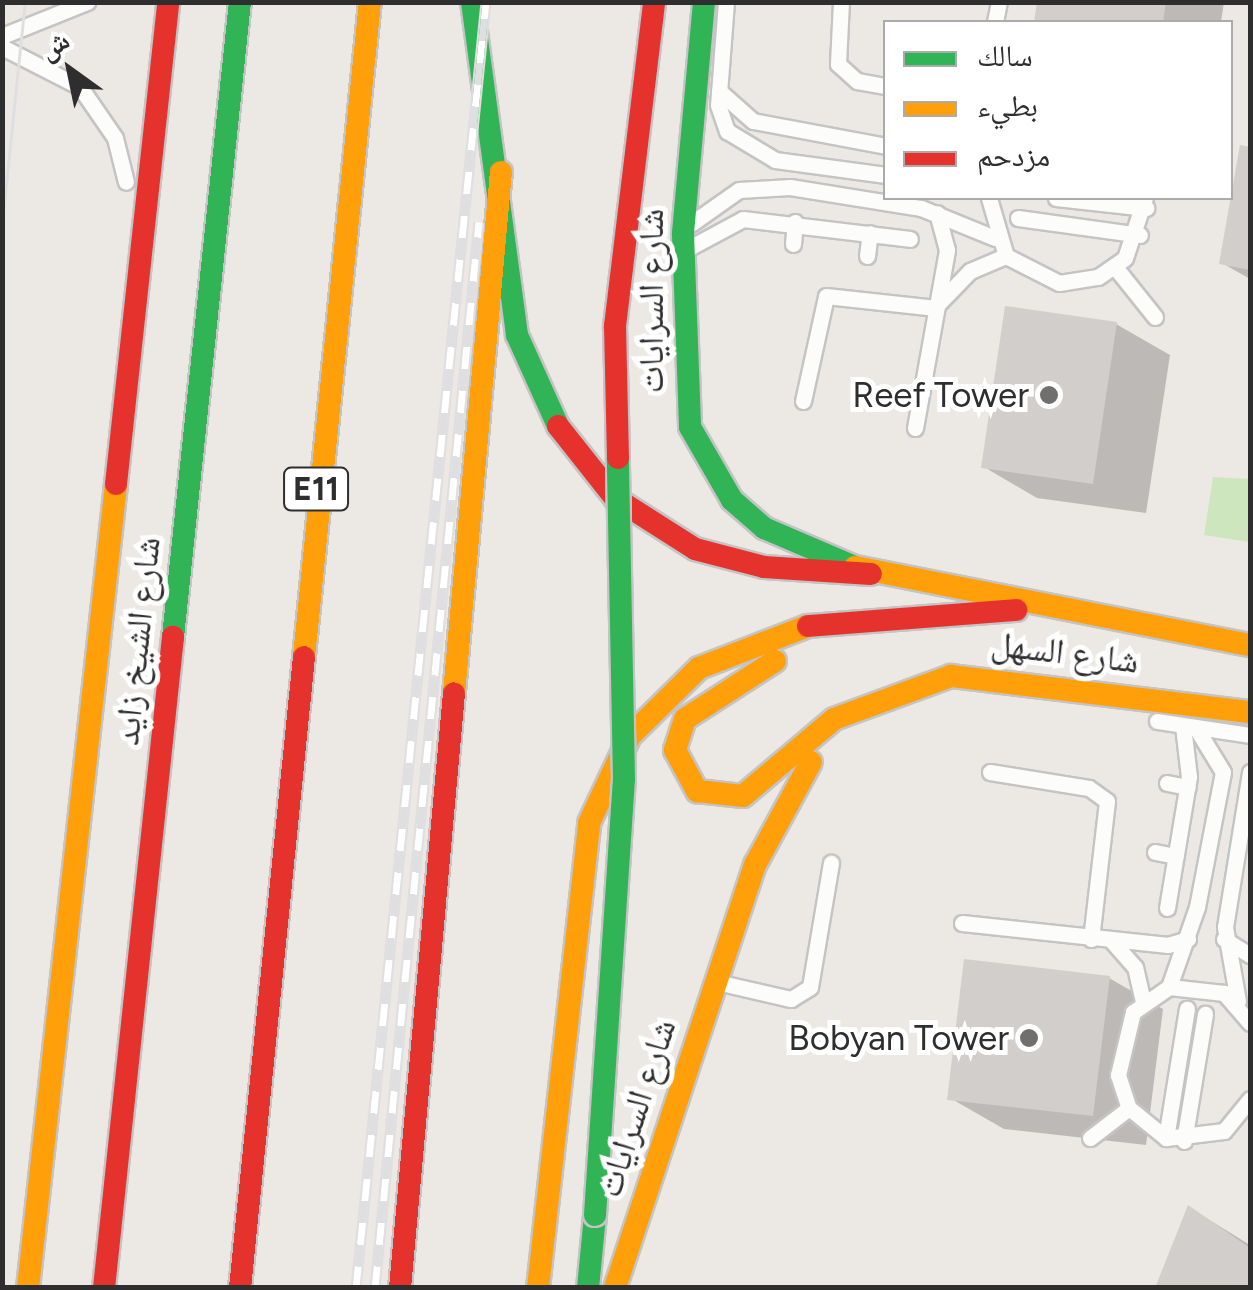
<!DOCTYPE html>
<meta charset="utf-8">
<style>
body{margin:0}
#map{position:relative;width:1253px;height:1290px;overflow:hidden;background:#ece8e4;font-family:Figtree,"Noto Naskh Arabic",sans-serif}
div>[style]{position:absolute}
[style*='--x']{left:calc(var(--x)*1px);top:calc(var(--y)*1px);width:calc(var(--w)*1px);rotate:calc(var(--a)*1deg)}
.green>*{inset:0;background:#cee6be}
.shadow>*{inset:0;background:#0003}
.building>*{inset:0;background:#d1cecb}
.roads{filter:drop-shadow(2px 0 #c5c4c5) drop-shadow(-2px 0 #c5c4c5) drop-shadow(0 2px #c5c4c5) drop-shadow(0 -2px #c5c4c5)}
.lane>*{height:15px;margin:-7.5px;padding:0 7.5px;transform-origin:7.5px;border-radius:7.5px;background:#fcfcfb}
.fast>*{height:22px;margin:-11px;padding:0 11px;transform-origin:11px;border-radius:11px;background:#30b455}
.slow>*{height:22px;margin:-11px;padding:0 11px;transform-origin:11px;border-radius:11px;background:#ff9f0a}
.jam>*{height:22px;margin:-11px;padding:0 11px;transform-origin:11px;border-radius:11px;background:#e5322d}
.tram>*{height:2.5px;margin:-1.25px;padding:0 1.25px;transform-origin:1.25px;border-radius:1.25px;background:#dfdfe1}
.rail>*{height:11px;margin-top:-5.5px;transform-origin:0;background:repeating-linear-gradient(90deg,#fff 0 22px,#dfdfe1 0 44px);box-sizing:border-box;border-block:2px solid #dfdfe1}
.bridges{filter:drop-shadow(2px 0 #c5c4c5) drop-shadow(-2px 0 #c5c4c5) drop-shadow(0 2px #c5c4c5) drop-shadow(0 -2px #c5c4c5)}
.fast-bridge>*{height:22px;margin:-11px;padding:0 11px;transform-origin:11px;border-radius:11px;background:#30b455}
.jam-bridge>*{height:22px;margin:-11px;padding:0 11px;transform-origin:11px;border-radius:11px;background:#e5322d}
.dots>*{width:28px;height:28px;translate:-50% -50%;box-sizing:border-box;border:5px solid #fff;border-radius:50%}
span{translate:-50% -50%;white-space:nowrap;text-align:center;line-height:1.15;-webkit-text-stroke:10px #fff;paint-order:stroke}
.shield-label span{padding:2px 8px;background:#fff;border:2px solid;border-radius:8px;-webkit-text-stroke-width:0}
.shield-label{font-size:32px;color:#2e2e2e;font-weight:700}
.street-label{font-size:35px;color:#2e2e2e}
.poi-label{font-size:35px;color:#2e2e2e}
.right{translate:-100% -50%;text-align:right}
.frame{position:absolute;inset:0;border:5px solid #2e2e2e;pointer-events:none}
.legend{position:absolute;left:883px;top:20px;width:350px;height:180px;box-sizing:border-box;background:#fff;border:2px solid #ababab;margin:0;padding:12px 18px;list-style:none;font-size:30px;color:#2e2e2e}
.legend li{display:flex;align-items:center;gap:20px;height:50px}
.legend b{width:50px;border:2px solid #ababab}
.north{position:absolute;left:20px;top:20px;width:100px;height:100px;-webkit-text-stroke:8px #fff;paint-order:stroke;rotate:327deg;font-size:28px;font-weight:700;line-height:40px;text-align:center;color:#2e2e2e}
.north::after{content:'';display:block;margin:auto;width:35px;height:45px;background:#2e2e2e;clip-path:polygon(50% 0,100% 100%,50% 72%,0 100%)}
</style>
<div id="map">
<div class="green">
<div style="clip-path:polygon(1213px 477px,1250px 479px,1250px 542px,1204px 535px)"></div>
</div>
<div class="shadow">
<div style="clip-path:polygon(1039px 2px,1224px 2px,1221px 22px,1036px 22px)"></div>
<div style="clip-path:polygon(1242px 148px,1250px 149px,1250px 279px,1222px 263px)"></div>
<div style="clip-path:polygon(1116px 324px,1170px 355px,1146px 513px,1037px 498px,984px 467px)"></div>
<div style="clip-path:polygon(1109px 978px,1163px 1009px,1146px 1145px,1004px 1129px,950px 1098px)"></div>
<div style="clip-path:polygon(1190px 1208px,1250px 1245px,1250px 1288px,1159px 1288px)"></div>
</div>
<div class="building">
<div style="clip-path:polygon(1037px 2px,1166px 2px,1163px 22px,1034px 22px)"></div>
<div style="clip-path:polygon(1240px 145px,1250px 147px,1250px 270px,1219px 264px)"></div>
<div style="clip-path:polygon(1005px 306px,1117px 322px,1093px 484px,981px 468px)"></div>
<div style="clip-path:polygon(964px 959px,1110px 976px,1093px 1116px,947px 1100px)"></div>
<div style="clip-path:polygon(1188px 1205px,1250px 1248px,1250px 1288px,1155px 1288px)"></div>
</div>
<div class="roads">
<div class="lane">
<div style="--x:726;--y:2;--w:103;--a:94.4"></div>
<div style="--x:718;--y:105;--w:28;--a:71"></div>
<div style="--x:727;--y:131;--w:56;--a:31.1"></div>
<div style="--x:775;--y:160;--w:112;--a:7.7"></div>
<div style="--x:841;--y:2;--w:62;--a:92.8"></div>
<div style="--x:838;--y:64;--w:25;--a:42"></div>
<div style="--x:857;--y:81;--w:29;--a:10"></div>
<div style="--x:995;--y:22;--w:20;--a:-79"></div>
<div style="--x:2;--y:36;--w:92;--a:-21.8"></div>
<div style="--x:2;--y:47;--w:88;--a:27.1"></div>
<div style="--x:80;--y:87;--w:62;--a:55.5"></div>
<div style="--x:115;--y:138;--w:45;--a:76"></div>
<div style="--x:719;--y:91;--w:45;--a:41.4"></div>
<div style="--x:753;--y:121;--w:135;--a:10.6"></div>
<div style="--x:989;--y:198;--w:60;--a:73.7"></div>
<div style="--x:1006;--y:256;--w:59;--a:27"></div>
<div style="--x:1059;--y:283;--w:39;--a:-9"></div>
<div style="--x:1098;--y:277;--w:33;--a:-35"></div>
<div style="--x:1125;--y:258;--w:63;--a:-71.6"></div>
<div style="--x:1056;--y:198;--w:91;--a:6.3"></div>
<div style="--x:1018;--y:218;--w:123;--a:7.9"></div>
<div style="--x:692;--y:223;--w:57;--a:-35.1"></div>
<div style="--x:739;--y:190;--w:51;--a:-3.4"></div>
<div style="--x:790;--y:187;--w:133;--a:9.1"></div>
<div style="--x:921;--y:208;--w:80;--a:22.1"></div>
<div style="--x:793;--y:244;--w:22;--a:-85"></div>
<div style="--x:689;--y:248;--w:61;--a:-28.2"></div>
<div style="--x:743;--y:219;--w:168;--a:6.8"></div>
<div style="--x:867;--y:256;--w:23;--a:-83"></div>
<div style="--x:1115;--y:267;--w:64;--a:51.3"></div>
<div style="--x:938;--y:304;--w:46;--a:-45.9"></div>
<div style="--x:970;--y:271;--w:39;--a:-23"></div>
<div style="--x:803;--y:401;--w:107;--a:-77.6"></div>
<div style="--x:826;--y:296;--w:111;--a:6.2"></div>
<div style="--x:915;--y:428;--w:181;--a:-79.8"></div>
<div style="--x:947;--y:250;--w:38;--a:-105"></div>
<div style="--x:1157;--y:721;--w:94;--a:8.6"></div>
<div style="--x:990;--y:772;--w:100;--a:9.2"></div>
<div style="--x:1089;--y:788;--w:22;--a:36"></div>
<div style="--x:1107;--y:801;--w:139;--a:96.6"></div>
<div style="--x:1167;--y:783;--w:21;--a:11"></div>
<div style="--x:1155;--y:852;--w:21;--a:11"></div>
<div style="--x:1167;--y:908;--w:133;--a:-80.5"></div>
<div style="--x:1189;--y:777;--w:51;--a:-96.7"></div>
<div style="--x:962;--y:923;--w:207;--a:6.1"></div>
<div style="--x:1168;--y:945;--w:21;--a:-17"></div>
<div style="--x:1224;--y:939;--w:31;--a:32"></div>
<div style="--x:1112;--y:941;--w:35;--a:49"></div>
<div style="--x:1135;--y:967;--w:35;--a:77"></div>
<div style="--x:721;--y:983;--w:72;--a:12.9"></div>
<div style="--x:791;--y:999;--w:22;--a:-32"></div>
<div style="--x:810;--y:987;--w:126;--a:-80.4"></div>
<div style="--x:1169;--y:987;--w:85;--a:-70.7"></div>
<div style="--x:1197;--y:907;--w:137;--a:-79.1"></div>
<div style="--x:1223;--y:772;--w:52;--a:-121.5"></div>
<div style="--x:1238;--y:1001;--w:75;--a:-100"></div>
<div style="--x:1225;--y:927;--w:157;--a:-80.8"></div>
<div style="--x:1250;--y:1023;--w:40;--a:-131"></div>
<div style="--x:1224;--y:993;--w:55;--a:-173.8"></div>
<div style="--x:1169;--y:987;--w:44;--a:145.2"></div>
<div style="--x:1133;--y:1012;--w:65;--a:103.4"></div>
<div style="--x:1118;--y:1075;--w:35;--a:72"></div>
<div style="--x:1129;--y:1108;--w:48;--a:39"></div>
<div style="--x:1166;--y:1138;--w:58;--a:-6.9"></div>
<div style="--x:1224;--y:1131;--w:41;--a:-50.9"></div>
<div style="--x:1090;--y:1138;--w:49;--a:-37.6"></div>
<div style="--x:1166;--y:1138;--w:131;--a:-80.8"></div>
<div style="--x:1184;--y:1141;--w:129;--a:-80.6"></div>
</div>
<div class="fast">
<div style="--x:472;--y:2;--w:336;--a:82.3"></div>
<div style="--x:517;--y:335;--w:100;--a:65.7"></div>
<div style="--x:704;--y:2;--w:233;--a:95.2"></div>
<div style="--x:683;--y:234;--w:193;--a:87.9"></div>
<div style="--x:690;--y:427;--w:84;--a:60.1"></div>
<div style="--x:732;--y:500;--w:43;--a:41.2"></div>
<div style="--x:764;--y:528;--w:99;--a:23.2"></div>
<div style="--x:173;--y:637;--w:639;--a:-83.98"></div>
<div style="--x:588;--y:1288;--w:73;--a:-84.5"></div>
</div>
<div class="slow">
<div style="--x:855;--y:567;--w:403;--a:11.2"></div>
<div style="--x:304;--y:657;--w:658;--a:-84.25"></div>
<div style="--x:775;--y:661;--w:107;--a:147.2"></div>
<div style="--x:685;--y:719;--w:33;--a:108"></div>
<div style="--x:675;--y:750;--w:47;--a:61.8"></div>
<div style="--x:697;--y:791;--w:46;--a:6.2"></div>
<div style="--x:743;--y:796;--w:119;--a:-40.2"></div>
<div style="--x:834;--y:719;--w:125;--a:-20.2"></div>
<div style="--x:951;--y:676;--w:301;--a:6.9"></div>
<div style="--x:454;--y:693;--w:523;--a:-84.85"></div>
<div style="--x:28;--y:1288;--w:809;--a:-83.75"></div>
<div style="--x:538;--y:1288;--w:468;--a:-83.7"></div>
<div style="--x:589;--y:823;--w:96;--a:-64.8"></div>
<div style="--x:630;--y:736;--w:97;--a:-44.6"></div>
<div style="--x:699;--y:668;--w:117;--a:-21.1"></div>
<div style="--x:615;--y:1288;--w:446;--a:-71.7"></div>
<div style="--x:755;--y:865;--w:117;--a:-61.5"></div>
</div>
<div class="jam">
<div style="--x:558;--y:426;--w:92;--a:51.6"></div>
<div style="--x:615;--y:498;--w:95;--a:32.5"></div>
<div style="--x:695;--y:549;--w:71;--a:14.6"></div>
<div style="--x:764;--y:567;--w:107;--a:3.7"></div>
<div style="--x:116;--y:484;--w:485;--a:-83.8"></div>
<div style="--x:808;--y:626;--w:209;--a:-4.4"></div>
<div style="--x:104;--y:1288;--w:655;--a:-83.95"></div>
<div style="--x:240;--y:1288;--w:634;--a:-84.21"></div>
<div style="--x:400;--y:1288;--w:597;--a:-84.81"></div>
</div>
</div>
<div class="tram">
<div style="--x:2;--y:223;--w:222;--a:-84.1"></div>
</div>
<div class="rail">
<div style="--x:356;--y:1288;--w:1293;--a:-84.23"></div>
<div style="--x:375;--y:1288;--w:1071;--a:-84.43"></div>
</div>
<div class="bridges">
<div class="fast-bridge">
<div style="--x:595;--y:1215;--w:437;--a:-86.2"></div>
<div style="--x:624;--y:779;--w:321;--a:-91.1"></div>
</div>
<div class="jam-bridge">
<div style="--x:618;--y:458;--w:132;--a:-91.3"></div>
<div style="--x:615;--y:326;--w:326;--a:-83.1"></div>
</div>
</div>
<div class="dots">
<div style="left:1049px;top:395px;background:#706f6e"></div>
<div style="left:1029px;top:1038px;background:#706f6e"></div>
</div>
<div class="shield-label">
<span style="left:316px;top:489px">E11</span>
</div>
<div class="street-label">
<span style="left:651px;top:301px;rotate:-90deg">شارع السرايات</span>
<span style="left:137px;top:641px;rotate:-84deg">شارع الشيخ زايد</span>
<span style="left:1065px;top:652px;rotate:7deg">شارع السهل</span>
<span style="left:636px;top:1108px;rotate:-72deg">شارع السرايات</span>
</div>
<div class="poi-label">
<span class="right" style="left:1029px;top:395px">Reef Tower</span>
<span class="right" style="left:1009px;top:1038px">Bobyan Tower</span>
</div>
<div class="frame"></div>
<ul class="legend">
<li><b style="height:12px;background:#30b455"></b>سالك</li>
<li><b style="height:12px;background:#ff9f0a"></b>بطيء</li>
<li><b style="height:12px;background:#e5322d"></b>مزدحم</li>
</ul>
<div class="north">ش</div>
</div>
